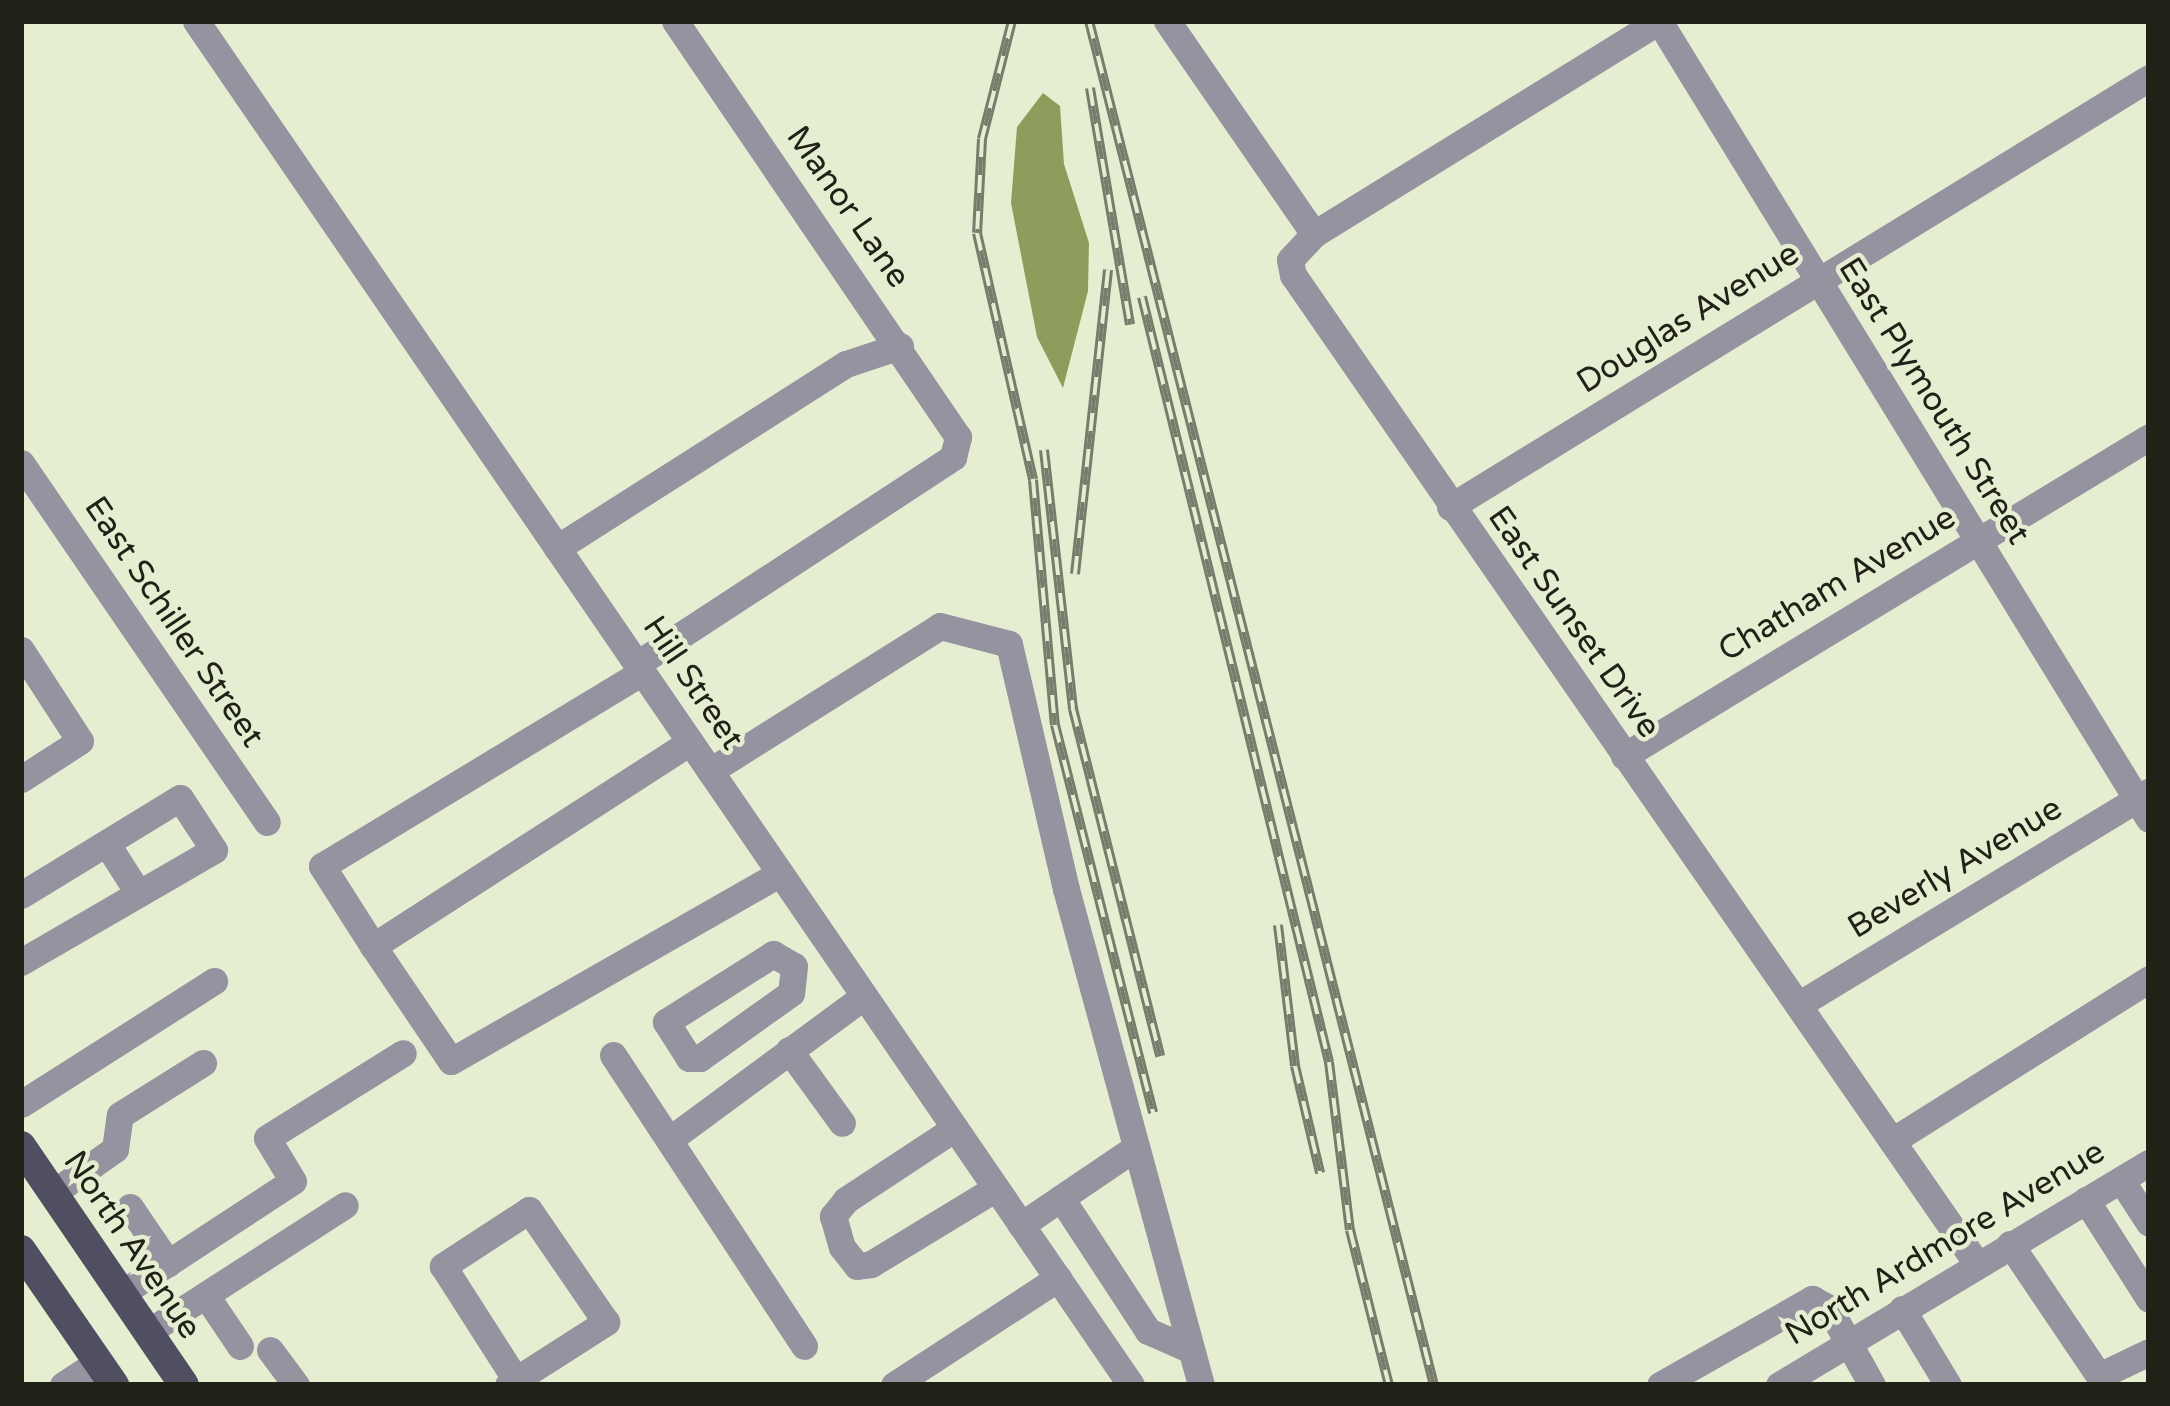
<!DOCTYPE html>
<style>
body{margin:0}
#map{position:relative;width:2170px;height:1406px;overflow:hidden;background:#e6eed2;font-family:"Varela Round",sans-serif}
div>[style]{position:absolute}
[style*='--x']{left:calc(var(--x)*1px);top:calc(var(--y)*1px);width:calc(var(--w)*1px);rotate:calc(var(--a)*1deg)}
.water>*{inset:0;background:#8d9d5b}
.minor>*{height:27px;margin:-13.5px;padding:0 13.5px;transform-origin:13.5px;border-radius:13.5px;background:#94939f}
.major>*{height:30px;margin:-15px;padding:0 15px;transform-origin:15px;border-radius:15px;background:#504e61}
.rail>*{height:10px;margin-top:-5px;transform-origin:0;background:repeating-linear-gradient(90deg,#e6eed2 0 18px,#787d6b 0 36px);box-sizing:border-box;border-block:3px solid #787d6b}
span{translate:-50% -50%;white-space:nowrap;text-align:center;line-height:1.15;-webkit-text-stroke:9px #e6eed2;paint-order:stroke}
.street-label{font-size:33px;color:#202218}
.frame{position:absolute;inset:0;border:24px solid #202218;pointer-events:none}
</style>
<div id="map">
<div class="water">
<div style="clip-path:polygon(1043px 93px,1060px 106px,1064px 164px,1089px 243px,1088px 291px,1063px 388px,1037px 337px,1011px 203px,1017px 127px)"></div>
</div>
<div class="minor">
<div style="--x:196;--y:21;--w:1654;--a:55.57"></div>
<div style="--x:1167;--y:21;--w:259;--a:55.4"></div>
<div style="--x:1659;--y:21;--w:405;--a:148.3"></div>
<div style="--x:1314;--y:234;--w:35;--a:133"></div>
<div style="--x:1290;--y:260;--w:15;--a:79"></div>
<div style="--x:1293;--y:275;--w:1202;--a:55.33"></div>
<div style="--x:1659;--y:21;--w:936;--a:58.45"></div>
<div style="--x:21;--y:463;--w:435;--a:55.6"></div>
<div style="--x:1450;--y:507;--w:820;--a:-31.54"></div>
<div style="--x:557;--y:548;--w:343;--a:-32.5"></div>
<div style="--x:846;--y:364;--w:57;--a:-18.4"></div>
<div style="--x:21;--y:650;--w:108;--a:57"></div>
<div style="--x:80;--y:741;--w:70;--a:147.2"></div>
<div style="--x:637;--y:664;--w:378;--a:-33.2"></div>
<div style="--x:953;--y:457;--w:21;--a:-76"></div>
<div style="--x:958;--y:437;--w:503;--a:-124.23"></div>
<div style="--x:690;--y:742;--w:377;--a:147.2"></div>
<div style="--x:373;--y:946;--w:139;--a:55.9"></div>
<div style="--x:451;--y:1061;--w:379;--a:-29.7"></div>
<div style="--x:1624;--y:756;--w:614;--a:-31.28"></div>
<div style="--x:710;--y:771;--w:272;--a:-32.2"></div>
<div style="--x:940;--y:626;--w:71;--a:14.6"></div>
<div style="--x:1009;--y:644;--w:252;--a:76.9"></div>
<div style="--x:1066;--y:889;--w:514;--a:74.77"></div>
<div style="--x:107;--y:844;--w:59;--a:57.4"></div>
<div style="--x:21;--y:895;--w:186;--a:-31.4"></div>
<div style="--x:180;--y:798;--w:62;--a:56.8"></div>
<div style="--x:214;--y:850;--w:223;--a:149.9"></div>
<div style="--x:373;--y:946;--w:95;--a:-122.5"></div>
<div style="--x:322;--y:866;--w:374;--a:-31.2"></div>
<div style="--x:773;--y:954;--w:24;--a:30"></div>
<div style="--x:794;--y:966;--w:27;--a:96"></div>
<div style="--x:791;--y:993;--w:112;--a:144.5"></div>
<div style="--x:700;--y:1058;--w:11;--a:180"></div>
<div style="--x:689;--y:1058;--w:43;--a:-122.6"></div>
<div style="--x:666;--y:1022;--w:127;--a:-32.4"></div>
<div style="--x:1798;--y:1005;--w:411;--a:-31.3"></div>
<div style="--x:789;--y:1050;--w:90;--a:54"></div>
<div style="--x:613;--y:1055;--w:348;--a:56.7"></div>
<div style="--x:21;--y:1104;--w:229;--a:-32.5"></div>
<div style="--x:955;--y:1128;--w:131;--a:146.6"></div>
<div style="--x:846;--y:1200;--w:21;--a:129"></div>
<div style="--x:833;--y:1216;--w:32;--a:74"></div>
<div style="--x:842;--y:1247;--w:24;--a:52"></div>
<div style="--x:857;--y:1266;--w:14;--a:-8"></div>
<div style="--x:871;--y:1264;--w:146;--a:-31.3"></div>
<div style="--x:669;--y:1140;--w:242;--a:-36.4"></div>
<div style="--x:1892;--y:1141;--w:304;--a:-32.2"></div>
<div style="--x:2121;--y:1180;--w:51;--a:56.9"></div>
<div style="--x:53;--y:1193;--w:76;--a:-35.4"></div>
<div style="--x:115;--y:1149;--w:34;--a:-82"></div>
<div style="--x:120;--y:1115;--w:98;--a:-32.1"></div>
<div style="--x:1061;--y:1198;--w:159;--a:56.8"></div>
<div style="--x:1148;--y:1331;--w:47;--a:23.8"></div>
<div style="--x:2086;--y:1200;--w:117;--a:57.5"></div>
<div style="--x:130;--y:1207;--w:68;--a:55.8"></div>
<div style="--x:1021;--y:1225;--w:139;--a:-34.1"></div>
<div style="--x:2010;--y:1244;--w:159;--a:56"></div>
<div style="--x:2099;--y:1376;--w:55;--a:-25.6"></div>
<div style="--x:122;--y:1293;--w:204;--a:-33.2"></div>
<div style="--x:293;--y:1181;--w:50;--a:-121.2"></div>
<div style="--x:267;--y:1138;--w:160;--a:-32"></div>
<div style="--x:207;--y:1297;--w:59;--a:56"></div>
<div style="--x:1902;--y:1309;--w:89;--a:58.8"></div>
<div style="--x:148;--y:1332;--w:234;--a:-32.8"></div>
<div style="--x:270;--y:1350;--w:44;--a:53.4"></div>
<div style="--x:63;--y:1385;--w:42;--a:-33.3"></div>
<div style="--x:508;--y:1385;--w:117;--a:-32.7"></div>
<div style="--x:606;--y:1322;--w:136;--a:-124.5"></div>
<div style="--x:529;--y:1210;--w:103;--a:146.9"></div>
<div style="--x:443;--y:1266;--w:135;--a:57.4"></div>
<div style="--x:894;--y:1385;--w:196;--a:-33.1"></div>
<div style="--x:1660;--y:1385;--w:175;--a:-29.5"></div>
<div style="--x:1812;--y:1299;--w:19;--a:28"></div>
<div style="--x:1829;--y:1308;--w:88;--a:60.8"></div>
<div style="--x:1779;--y:1385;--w:431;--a:-31"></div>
</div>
<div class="major">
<div style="--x:21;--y:1146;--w:289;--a:55.7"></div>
<div style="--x:21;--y:1250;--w:164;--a:55.4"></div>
</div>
<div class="rail">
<div style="--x:1012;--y:21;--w:122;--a:104.3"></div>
<div style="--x:982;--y:139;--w:94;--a:93"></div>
<div style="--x:977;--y:233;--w:253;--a:77.2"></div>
<div style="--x:1033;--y:480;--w:246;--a:84.9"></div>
<div style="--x:1055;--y:725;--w:400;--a:75.8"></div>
<div style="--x:1089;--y:21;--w:1407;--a:75.81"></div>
<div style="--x:1090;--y:88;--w:240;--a:80.4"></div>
<div style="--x:1142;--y:297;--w:788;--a:76.26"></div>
<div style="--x:1329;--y:1062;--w:169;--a:82.9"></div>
<div style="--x:1350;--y:1230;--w:160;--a:75.9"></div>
<div style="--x:1044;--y:450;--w:261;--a:83.6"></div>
<div style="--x:1073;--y:709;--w:358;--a:75.9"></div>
<div style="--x:1075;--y:574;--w:306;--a:-83.8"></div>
<div style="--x:1278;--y:925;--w:142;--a:83.1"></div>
<div style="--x:1295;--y:1066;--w:110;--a:76.8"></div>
</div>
<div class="street-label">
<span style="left:848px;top:207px;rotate:55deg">Manor Lane</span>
<span style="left:1688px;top:318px;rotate:-32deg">Douglas Avenue</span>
<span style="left:1934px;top:401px;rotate:58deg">East Plymouth Street</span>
<span style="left:1837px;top:584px;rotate:-31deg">Chatham Avenue</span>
<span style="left:174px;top:622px;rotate:56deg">East Schiller Street</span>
<span style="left:1574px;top:622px;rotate:55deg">East Sunset Drive</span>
<span style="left:693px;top:683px;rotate:56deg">Hill Street</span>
<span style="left:1955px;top:868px;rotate:-31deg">Beverly Avenue</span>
<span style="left:1945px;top:1243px;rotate:-31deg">North Ardmore Avenue</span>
<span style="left:132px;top:1245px;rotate:56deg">North Avenue</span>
</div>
<div class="frame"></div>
</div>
